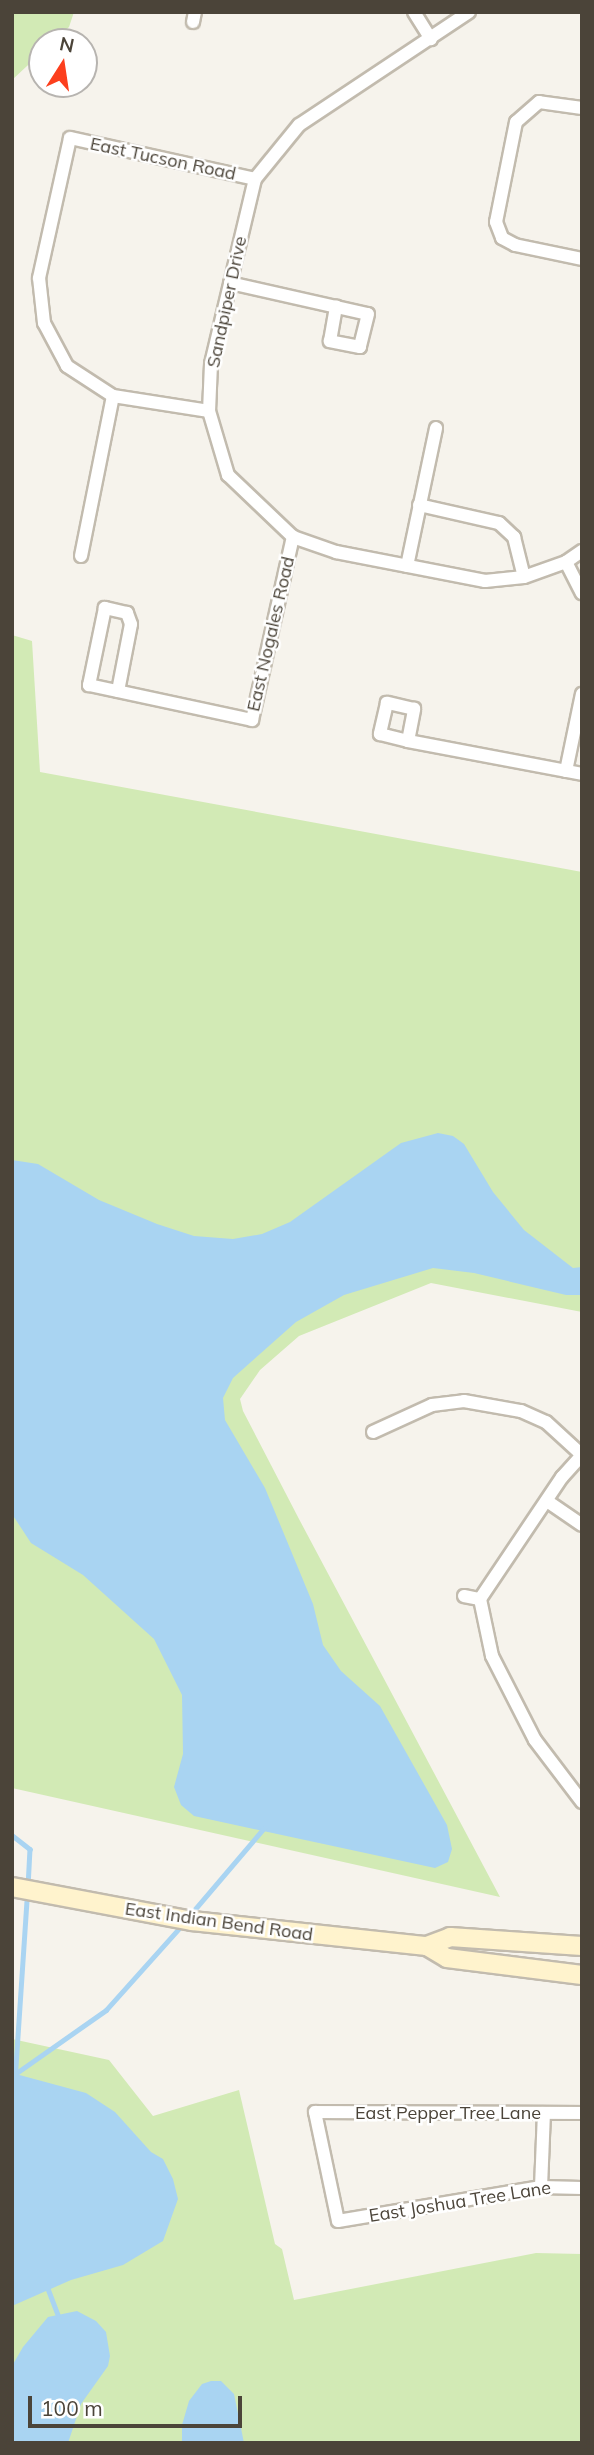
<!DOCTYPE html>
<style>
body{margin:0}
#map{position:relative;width:594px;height:2455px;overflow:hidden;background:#f6f3ec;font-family:Mulish,sans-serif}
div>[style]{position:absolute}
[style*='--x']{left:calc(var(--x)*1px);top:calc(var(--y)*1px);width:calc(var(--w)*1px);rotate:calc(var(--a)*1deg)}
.green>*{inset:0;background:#d2eab5}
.water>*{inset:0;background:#a9d4f2}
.stream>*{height:4.5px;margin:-2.25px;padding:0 2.25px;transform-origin:2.25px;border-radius:2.25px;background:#a9d4f2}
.roads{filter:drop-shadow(2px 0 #c2bbae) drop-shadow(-2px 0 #c2bbae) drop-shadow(0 2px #c2bbae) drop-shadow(0 -2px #c2bbae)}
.minor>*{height:12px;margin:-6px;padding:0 6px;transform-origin:6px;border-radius:6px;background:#fff}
.secondary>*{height:18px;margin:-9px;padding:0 9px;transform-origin:9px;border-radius:9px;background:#fff3cd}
span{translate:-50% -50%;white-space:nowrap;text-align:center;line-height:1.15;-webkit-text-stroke:5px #fff;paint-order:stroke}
.street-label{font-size:18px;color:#4b4439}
.frame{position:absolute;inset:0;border:14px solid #4b4439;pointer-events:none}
.north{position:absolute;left:28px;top:28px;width:70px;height:70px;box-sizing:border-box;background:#fff;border:2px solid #b7b4b0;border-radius:50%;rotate:12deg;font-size:19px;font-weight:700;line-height:28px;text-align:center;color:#4b4439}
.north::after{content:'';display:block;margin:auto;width:24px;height:32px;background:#fc3f1d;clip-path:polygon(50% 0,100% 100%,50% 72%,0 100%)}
.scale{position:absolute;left:28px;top:2396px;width:214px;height:32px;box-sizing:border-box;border:4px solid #4b4439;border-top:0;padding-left:9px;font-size:21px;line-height:24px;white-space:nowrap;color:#4b4439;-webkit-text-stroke:5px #fff;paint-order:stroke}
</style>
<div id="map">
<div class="green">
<div style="clip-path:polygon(12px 12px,74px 12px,69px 27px,53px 42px,42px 42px,42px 52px,12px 80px)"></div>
<div style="clip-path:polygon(12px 635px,32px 641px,40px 772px,582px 872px,582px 1312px,431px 1283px,299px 1336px,260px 1370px,240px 1399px,243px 1411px,299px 1519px,500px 1897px,12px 1788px)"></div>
<div style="clip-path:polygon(12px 2039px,109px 2060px,153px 2116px,239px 2090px,275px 2244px,282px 2249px,294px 2300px,536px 2253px,582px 2254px,582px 2443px,12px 2443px)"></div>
</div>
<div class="water">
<div style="clip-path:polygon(438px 1133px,453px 1136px,464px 1144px,493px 1192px,524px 1230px,573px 1268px,582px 1267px,582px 1295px,566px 1295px,474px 1273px,433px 1268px,344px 1295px,296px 1322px,233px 1378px,223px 1398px,225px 1420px,265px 1488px,313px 1604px,323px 1645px,341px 1671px,380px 1706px,447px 1825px,452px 1849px,448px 1862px,435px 1868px,194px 1816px,181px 1805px,174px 1787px,183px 1754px,182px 1695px,154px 1639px,83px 1575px,31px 1543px,12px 1514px,12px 1160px,38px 1164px,99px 1200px,157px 1224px,194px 1236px,233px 1239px,262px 1234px,290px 1222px,401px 1143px)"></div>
<div style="clip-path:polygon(12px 2073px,86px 2093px,115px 2112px,151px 2152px,163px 2159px,173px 2179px,178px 2199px,163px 2241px,123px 2265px,71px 2280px,12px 2306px)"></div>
<div style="clip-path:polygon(77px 2311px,96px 2321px,106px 2332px,110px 2356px,108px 2366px,81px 2404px,68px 2443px,12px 2443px,12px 2366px,23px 2347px,48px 2317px)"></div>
<div style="clip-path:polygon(211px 2381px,221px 2381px,234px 2394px,244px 2443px,182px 2443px,182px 2425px,189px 2401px,202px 2384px)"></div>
</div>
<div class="stream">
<div style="--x:12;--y:1835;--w:23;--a:38"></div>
<div style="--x:30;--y:1849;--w:36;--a:93"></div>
<div style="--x:190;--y:1915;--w:114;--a:-49.6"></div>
<div style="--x:15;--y:2074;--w:111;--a:-35.1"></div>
<div style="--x:106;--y:2010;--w:115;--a:-48.2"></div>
<div style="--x:15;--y:2074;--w:180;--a:-86.2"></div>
<div style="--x:47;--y:2286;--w:33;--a:69"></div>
</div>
<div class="roads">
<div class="minor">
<div style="--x:414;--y:12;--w:32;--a:58"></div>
<div style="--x:469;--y:12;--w:204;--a:146.4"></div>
<div style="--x:299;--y:125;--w:70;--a:129.2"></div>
<div style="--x:255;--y:179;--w:190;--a:103.4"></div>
<div style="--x:211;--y:364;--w:47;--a:92.4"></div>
<div style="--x:209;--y:411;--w:67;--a:73.5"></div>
<div style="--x:228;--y:475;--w:90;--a:43.6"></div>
<div style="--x:293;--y:537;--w:46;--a:19.2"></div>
<div style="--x:336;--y:552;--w:152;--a:11"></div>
<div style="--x:485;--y:581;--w:39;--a:-6"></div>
<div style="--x:524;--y:577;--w:45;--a:-19.7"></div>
<div style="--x:566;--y:562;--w:19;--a:-35"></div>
<div style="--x:193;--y:22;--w:10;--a:-79"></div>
<div style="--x:582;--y:108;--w:43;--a:-172.1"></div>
<div style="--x:539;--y:102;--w:30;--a:139"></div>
<div style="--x:516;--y:122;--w:102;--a:101.3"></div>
<div style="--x:496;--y:222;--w:17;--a:69"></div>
<div style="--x:502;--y:238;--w:15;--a:28"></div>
<div style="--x:515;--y:245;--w:68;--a:11.8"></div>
<div style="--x:230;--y:283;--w:141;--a:12.7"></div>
<div style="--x:368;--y:314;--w:34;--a:104"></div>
<div style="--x:360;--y:347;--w:31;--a:-169"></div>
<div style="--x:330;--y:341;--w:35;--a:-80"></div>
<div style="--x:209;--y:411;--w:97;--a:-171.1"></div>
<div style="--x:113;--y:396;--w:55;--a:-146.9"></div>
<div style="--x:67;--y:366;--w:49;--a:-118.1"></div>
<div style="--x:44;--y:323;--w:45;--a:-96.3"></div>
<div style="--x:39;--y:278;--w:143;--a:-77.5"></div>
<div style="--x:70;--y:138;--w:189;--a:12.5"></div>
<div style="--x:419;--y:505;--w:82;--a:12.7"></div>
<div style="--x:499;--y:523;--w:21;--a:43"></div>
<div style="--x:514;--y:537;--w:41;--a:76"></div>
<div style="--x:81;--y:556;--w:163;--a:-78.7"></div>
<div style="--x:566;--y:562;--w:35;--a:63"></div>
<div style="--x:407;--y:566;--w:141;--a:-78.1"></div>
<div style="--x:118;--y:691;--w:68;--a:-79"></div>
<div style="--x:131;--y:624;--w:12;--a:-110"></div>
<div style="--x:127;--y:613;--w:23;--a:-167"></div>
<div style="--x:105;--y:608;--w:79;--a:101.7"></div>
<div style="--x:89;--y:685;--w:167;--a:12.1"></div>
<div style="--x:252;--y:720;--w:188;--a:-77.4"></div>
<div style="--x:408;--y:741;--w:33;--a:-79"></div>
<div style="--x:414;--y:709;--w:28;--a:-167"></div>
<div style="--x:387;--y:703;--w:32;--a:103"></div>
<div style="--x:380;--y:734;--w:29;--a:14"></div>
<div style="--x:408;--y:741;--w:177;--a:10.7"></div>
<div style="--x:566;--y:771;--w:79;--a:-78.3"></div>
<div style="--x:373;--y:1432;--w:65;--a:-24.6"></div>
<div style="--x:432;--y:1405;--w:32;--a:-7"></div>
<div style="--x:464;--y:1401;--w:58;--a:10"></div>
<div style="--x:521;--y:1411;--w:27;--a:24"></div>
<div style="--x:546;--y:1422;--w:49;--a:42.5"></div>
<div style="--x:582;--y:1455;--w:30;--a:132"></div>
<div style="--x:562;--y:1477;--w:147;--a:123.9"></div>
<div style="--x:480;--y:1599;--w:58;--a:78.1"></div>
<div style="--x:492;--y:1656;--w:94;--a:62.9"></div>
<div style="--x:535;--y:1740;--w:78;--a:52.8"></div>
<div style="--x:547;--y:1501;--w:42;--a:34.4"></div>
<div style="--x:464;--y:1596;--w:16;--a:11"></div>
<div style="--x:582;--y:2113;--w:267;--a:-179.8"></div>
<div style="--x:315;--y:2112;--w:111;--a:78.1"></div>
<div style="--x:338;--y:2221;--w:206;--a:-9.5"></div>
<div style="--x:541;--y:2187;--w:41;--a:1.4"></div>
<div style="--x:541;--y:2187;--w:74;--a:-87.7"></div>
</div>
<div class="secondary">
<div style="--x:12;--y:1887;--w:183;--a:10.7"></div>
<div style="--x:192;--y:1921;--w:236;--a:6.1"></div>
<div style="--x:427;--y:1946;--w:23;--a:31"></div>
<div style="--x:447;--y:1958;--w:136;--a:7.2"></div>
<div style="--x:427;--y:1946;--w:25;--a:-21"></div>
<div style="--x:450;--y:1937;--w:132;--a:3.9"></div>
</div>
</div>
<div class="street-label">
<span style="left:163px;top:159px;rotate:12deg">East Tucson Road</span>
<span style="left:227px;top:302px;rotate:-78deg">Sandpiper Drive</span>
<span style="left:271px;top:634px;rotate:-77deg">East Nogales Road</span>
<span style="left:219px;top:1922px;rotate:8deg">East Indian Bend Road</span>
<span style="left:448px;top:2113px">East Pepper Tree Lane</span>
<span style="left:460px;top:2202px;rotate:-9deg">East Joshua Tree Lane</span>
</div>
<div class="frame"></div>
<div class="north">N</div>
<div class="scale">100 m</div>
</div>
